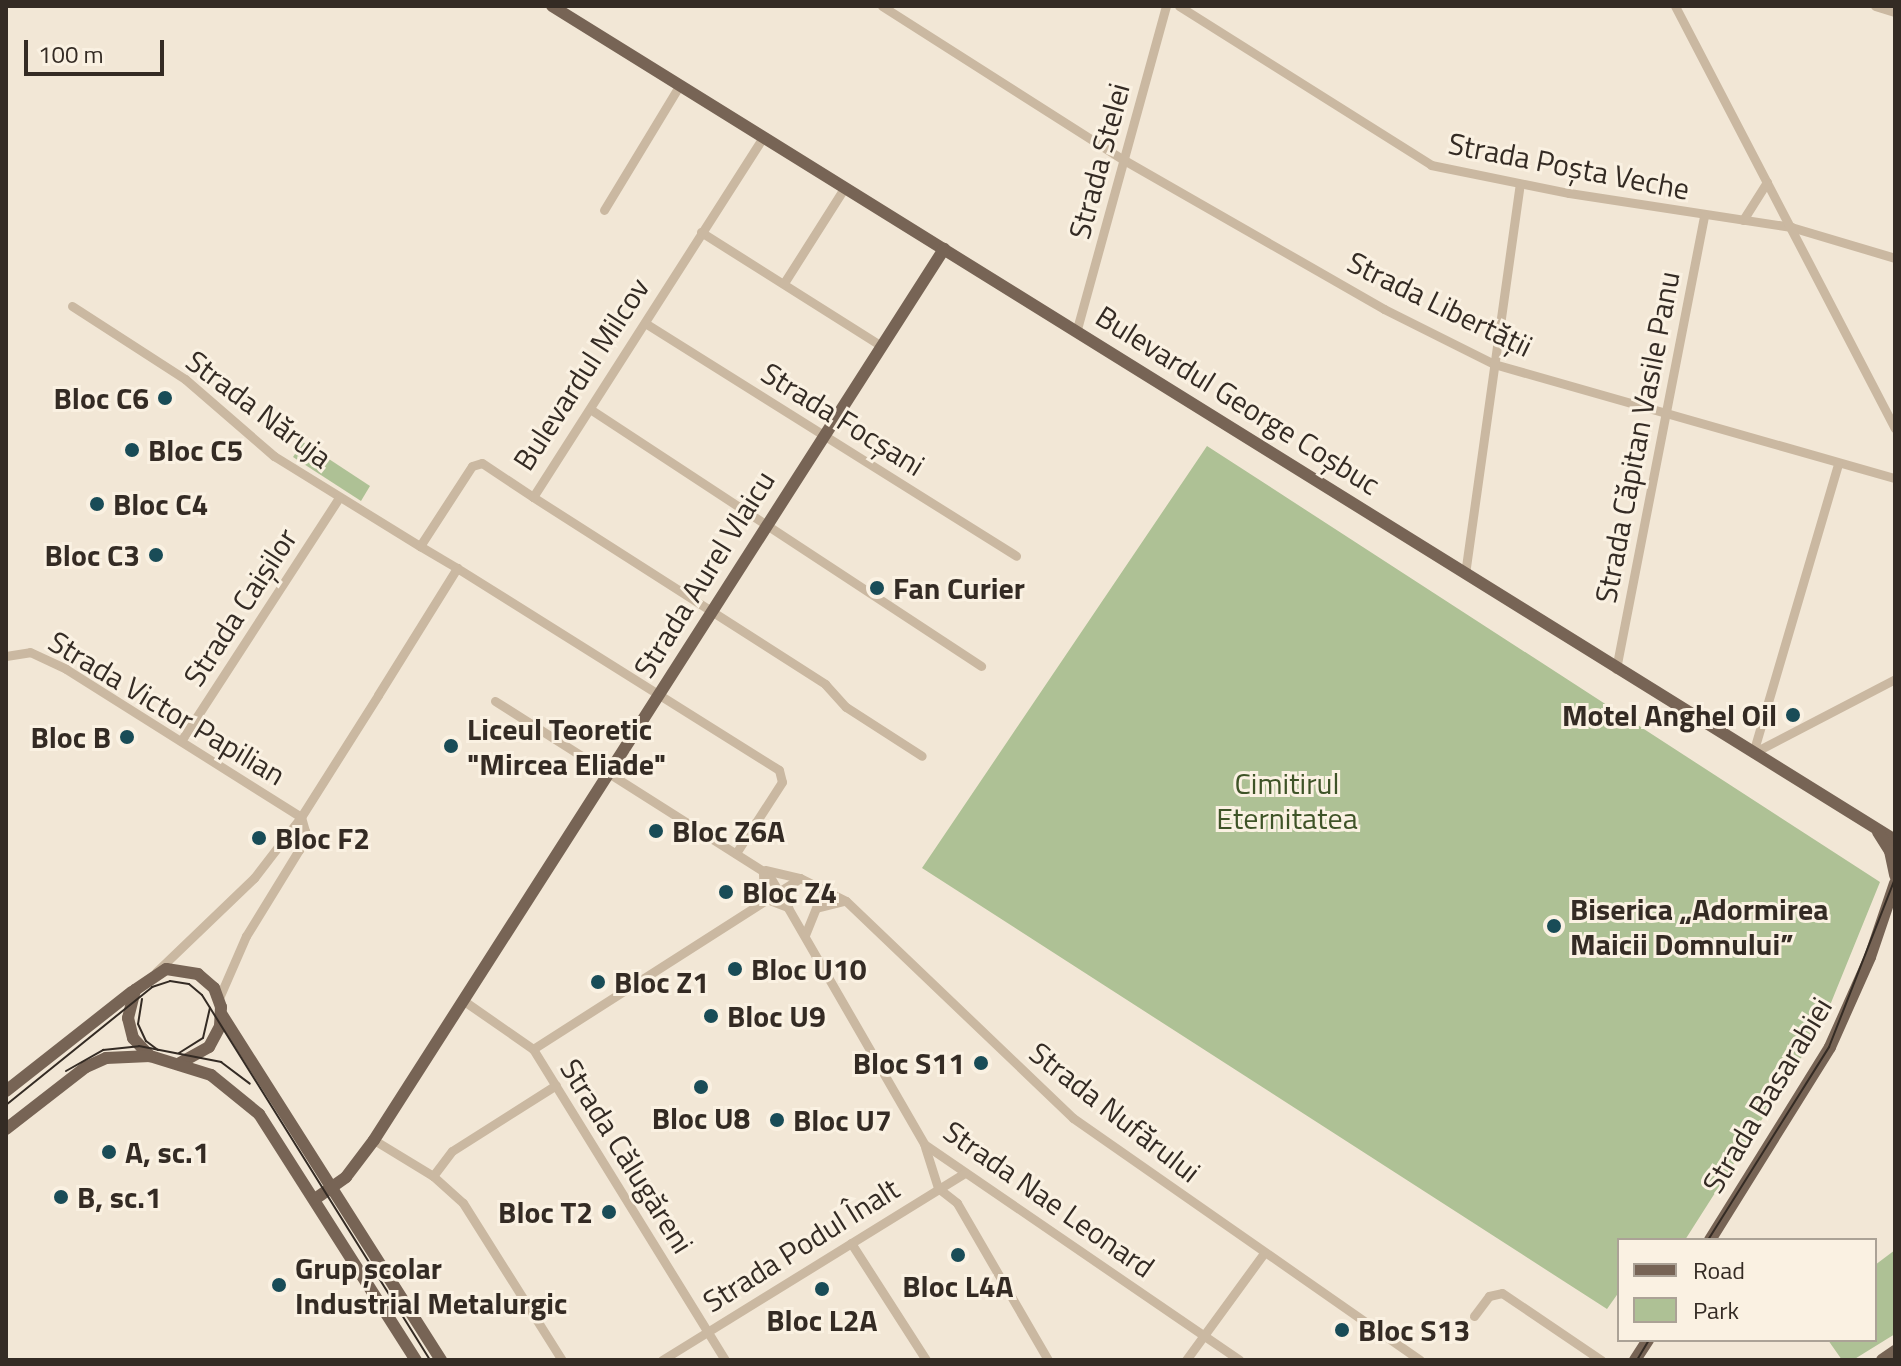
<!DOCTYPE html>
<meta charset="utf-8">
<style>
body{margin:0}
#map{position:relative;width:1901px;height:1366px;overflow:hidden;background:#f2e7d6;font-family:"Titillium Web",sans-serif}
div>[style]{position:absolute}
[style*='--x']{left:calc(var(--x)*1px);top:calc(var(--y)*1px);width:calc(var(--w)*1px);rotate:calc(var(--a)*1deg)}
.green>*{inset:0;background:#aec195}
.minor>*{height:9px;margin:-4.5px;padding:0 4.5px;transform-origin:4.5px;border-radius:4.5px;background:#cab8a1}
.major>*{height:12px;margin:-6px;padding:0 6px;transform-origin:6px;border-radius:6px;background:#776455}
.tram>*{height:2px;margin:-1px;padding:0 1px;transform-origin:1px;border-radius:1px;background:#342b24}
.dots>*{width:22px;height:22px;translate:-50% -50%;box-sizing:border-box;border:4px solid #faf1e2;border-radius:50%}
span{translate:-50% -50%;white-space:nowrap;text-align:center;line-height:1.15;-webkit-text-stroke:6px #faf1e2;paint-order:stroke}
.street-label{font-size:30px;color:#342b24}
.poi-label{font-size:30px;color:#342b24;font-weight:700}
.right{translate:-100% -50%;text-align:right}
.left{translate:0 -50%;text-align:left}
.park-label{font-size:30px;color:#3e5327}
.frame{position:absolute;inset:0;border:8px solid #342b24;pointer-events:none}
.legend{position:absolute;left:1617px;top:1238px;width:260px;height:104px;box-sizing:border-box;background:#faf1e2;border:2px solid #aba296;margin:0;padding:10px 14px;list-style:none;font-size:24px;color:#342b24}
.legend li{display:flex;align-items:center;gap:16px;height:40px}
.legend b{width:40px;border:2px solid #aba296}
.scale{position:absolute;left:24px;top:40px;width:140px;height:36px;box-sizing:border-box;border:4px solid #342b24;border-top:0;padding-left:10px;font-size:24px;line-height:28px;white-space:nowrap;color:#342b24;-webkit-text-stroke:6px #faf1e2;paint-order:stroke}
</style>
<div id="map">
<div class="green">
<div style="clip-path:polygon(303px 442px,370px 486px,361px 501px,293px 457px)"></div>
<div style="clip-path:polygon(1207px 446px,1880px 882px,1822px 1025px,1685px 1240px,1619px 1240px,1619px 1292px,1607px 1309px,922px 868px)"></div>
<div style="clip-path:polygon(1895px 1250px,1895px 1334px,1853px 1360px,1842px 1360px,1828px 1340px,1875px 1340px,1875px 1265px)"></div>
</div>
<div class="minor">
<div style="--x:882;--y:6;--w:287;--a:32.5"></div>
<div style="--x:1124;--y:160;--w:300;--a:29.8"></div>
<div style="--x:1384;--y:309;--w:123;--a:26.6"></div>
<div style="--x:1494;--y:364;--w:417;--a:15.9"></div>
<div style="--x:1179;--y:6;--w:298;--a:32.2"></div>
<div style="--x:1431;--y:165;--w:141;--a:11.5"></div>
<div style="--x:1569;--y:193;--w:225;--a:8.7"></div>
<div style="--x:1791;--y:227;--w:109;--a:16.6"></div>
<div style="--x:1675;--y:6;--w:476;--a:62.5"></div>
<div style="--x:1875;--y:6;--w:21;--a:17"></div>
<div style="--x:604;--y:210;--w:145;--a:-58.8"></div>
<div style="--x:1743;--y:220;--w:45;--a:-57.7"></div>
<div style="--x:701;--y:232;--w:213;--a:32.3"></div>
<div style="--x:784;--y:283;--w:114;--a:-57.6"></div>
<div style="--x:72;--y:306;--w:135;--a:32.9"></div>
<div style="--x:185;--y:379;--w:118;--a:40.9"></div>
<div style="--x:274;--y:456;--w:172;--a:31.7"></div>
<div style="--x:645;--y:323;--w:438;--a:32.1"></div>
<div style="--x:1077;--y:329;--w:335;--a:-74.6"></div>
<div style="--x:590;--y:409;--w:468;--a:33.3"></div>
<div style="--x:533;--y:497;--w:347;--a:32.6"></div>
<div style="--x:825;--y:684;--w:31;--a:48"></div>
<div style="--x:846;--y:707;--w:90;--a:32.8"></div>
<div style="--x:457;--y:568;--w:380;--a:32.1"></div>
<div style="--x:779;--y:770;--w:12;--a:76"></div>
<div style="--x:782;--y:782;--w:85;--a:122.9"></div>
<div style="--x:1465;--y:574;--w:394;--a:-82"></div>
<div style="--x:6;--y:656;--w:24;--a:-9"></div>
<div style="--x:30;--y:652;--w:40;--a:25"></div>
<div style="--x:66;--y:669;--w:278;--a:32.2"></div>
<div style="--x:1616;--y:669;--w:462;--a:-79"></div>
<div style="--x:495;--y:701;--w:325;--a:32.4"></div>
<div style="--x:769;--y:875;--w:310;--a:60"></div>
<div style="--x:924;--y:1144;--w:382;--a:34.4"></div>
<div style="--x:181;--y:741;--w:290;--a:-57"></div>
<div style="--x:1753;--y:753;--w:301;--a:-73.6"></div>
<div style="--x:1753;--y:753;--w:160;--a:-27.5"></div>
<div style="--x:765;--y:870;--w:36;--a:13"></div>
<div style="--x:800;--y:878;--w:51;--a:26.6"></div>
<div style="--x:846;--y:901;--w:314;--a:43.7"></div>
<div style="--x:1073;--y:1118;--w:423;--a:34.9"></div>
<div style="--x:763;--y:873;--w:25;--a:88"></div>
<div style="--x:764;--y:898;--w:26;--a:21"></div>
<div style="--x:805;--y:935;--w:29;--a:-68"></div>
<div style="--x:816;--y:908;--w:29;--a:-14"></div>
<div style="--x:156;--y:972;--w:136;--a:-43.8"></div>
<div style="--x:254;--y:878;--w:77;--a:-52.4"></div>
<div style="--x:301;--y:817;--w:144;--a:-57.7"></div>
<div style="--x:378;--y:695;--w:150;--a:-58.1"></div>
<div style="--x:457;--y:568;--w:43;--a:-149.3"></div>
<div style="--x:420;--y:546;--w:95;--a:-57"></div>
<div style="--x:472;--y:466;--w:10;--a:-17"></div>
<div style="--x:482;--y:463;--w:61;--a:33.7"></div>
<div style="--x:533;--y:497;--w:427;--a:-57.4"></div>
<div style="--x:219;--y:998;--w:68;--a:-66.5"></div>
<div style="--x:246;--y:936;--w:101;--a:-58.4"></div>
<div style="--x:299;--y:850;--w:20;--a:-72"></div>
<div style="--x:305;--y:831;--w:15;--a:-106"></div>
<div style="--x:464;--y:1001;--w:84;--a:34.8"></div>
<div style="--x:533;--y:1049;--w:365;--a:58.3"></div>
<div style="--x:533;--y:1049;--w:317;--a:-32.6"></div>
<div style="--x:374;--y:1140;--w:69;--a:31.4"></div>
<div style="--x:433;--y:1176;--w:40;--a:42"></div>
<div style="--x:463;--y:1203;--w:186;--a:57.8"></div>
<div style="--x:925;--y:1147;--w:43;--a:72.4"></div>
<div style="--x:938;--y:1188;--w:24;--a:38"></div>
<div style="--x:957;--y:1203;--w:181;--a:59.9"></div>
<div style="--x:433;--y:1176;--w:31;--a:-53"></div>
<div style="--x:452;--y:1151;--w:123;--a:-32.4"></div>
<div style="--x:851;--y:1243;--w:139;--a:57.3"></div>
<div style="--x:1474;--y:1316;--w:25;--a:-53"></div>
<div style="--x:1489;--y:1296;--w:13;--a:-13"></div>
<div style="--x:1502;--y:1293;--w:120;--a:34.1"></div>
<div style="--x:662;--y:1360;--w:356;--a:-31.7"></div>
<div style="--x:1186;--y:1360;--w:132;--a:-53.9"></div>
</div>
<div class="major">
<div style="--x:552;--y:6;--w:1581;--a:31.84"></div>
<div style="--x:1878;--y:832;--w:22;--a:58"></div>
<div style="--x:1890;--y:851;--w:25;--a:78"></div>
<div style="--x:222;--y:1015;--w:409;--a:57.6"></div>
<div style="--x:180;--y:1063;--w:33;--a:-29"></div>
<div style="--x:209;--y:1047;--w:24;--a:-62"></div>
<div style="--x:220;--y:1026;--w:19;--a:-87"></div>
<div style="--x:221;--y:1007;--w:20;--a:-110"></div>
<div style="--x:214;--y:988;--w:21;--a:-139"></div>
<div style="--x:198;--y:974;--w:32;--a:-171"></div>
<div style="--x:166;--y:969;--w:37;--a:146"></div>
<div style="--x:135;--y:990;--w:29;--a:104"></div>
<div style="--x:128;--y:1018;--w:21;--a:76"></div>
<div style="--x:133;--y:1038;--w:25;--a:47"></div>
<div style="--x:150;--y:1056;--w:64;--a:17.3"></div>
<div style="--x:211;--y:1075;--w:62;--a:39.1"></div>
<div style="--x:259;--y:1114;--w:292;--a:57.5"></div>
<div style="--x:6;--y:1091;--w:160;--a:-38.2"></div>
<div style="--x:6;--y:1129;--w:101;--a:-37.8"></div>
<div style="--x:86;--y:1067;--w:22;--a:-24"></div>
<div style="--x:106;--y:1058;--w:44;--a:-2.6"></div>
<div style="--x:315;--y:1199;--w:38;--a:-35"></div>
<div style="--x:346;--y:1177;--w:46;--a:-52.9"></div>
<div style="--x:374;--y:1140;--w:1058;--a:-57.39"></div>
<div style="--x:1710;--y:1240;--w:227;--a:-58.1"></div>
<div style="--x:1830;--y:1047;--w:98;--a:-66"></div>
<div style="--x:1870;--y:957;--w:78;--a:-71.3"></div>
<div style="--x:1635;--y:1360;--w:24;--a:-57"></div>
<div style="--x:1882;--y:1360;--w:16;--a:-35"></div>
</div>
<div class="tram">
<div style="--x:142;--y:999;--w:25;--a:99"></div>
<div style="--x:138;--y:1024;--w:19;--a:65"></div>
<div style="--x:146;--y:1041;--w:15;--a:37"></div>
<div style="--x:179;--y:1053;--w:28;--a:-32"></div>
<div style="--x:203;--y:1038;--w:31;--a:-77"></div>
<div style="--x:66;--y:1071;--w:43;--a:-29.6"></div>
<div style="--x:103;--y:1050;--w:36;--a:-6"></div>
<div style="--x:139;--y:1046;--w:84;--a:11"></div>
<div style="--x:221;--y:1062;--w:36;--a:37"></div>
<div style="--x:6;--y:1105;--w:188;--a:-38.9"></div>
<div style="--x:152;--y:987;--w:19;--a:-18"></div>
<div style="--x:170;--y:981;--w:19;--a:9"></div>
<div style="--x:189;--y:984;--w:17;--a:40"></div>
<div style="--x:202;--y:995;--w:430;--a:58"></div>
<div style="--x:1708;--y:1240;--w:228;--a:-57.9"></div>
<div style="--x:1829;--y:1047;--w:180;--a:-68.6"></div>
<div style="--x:1637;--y:1360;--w:23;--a:-59"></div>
</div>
<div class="dots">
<div style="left:165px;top:398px;background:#194c57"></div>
<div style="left:132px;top:450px;background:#194c57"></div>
<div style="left:97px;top:504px;background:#194c57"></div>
<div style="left:156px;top:555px;background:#194c57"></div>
<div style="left:877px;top:588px;background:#194c57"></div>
<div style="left:1793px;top:715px;background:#194c57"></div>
<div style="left:127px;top:737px;background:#194c57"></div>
<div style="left:451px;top:746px;background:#194c57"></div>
<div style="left:656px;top:831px;background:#194c57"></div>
<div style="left:259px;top:838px;background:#194c57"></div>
<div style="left:726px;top:892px;background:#194c57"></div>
<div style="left:1554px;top:926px;background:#194c57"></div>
<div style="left:735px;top:969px;background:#194c57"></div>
<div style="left:598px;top:982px;background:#194c57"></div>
<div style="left:711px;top:1016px;background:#194c57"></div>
<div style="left:981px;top:1063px;background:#194c57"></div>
<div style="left:701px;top:1087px;background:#194c57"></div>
<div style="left:777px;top:1120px;background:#194c57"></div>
<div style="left:109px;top:1152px;background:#194c57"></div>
<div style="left:61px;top:1197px;background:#194c57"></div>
<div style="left:609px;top:1212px;background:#194c57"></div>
<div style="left:958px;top:1255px;background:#194c57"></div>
<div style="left:279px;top:1285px;background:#194c57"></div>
<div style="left:822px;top:1289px;background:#194c57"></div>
<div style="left:1342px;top:1330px;background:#194c57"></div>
</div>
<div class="street-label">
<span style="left:1099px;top:161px;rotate:-75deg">Strada Stelei</span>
<span style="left:1569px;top:166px;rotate:11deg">Strada Poșta Veche</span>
<span style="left:1440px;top:304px;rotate:26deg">Strada Libertății</span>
<span style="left:581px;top:374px;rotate:-57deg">Bulevardul Milcov</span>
<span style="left:1238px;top:400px;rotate:32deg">Bulevardul George Coșbuc</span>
<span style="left:259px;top:409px;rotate:37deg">Strada Năruja</span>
<span style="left:843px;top:419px;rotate:32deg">Strada Focșani</span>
<span style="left:1637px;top:437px;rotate:-79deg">Strada Căpitan Vasile Panu</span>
<span style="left:704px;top:574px;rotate:-58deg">Strada Aurel Vlaicu</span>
<span style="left:240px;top:607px;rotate:-57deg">Strada Caișilor</span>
<span style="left:167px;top:708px;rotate:31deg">Strada Victor Papilian</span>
<span style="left:1767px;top:1095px;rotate:-59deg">Strada Basarabiei</span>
<span style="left:1115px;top:1112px;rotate:38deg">Strada Nufărului</span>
<span style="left:627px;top:1156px;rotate:58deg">Strada Călugăreni</span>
<span style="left:1049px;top:1199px;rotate:35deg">Strada Nae Leonard</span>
<span style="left:801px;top:1245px;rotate:-32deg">Strada Podul Înalt</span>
</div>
<div class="poi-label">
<span class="right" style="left:149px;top:398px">Bloc C6</span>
<span class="left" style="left:148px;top:450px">Bloc C5</span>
<span class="left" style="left:113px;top:504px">Bloc C4</span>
<span class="right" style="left:140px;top:555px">Bloc C3</span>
<span class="left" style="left:893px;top:588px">Fan Curier</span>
<span class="right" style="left:1777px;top:715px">Motel Anghel Oil</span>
<span class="left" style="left:467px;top:746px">Liceul Teoretic<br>"Mircea Eliade"</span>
<span class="right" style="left:111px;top:737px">Bloc B</span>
<span class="left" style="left:672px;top:831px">Bloc Z6A</span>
<span class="left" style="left:275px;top:838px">Bloc F2</span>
<span class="left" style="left:742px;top:892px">Bloc Z4</span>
<span class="left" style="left:1570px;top:926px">Biserica „Adormirea<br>Maicii Domnului”</span>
<span class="left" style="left:751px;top:969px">Bloc U10</span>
<span class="left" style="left:614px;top:982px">Bloc Z1</span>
<span class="left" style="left:727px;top:1016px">Bloc U9</span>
<span class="right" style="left:965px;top:1063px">Bloc S11</span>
<span style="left:701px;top:1118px">Bloc U8</span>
<span class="left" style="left:793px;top:1120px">Bloc U7</span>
<span class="left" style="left:125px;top:1152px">A, sc.1</span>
<span class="left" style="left:77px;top:1197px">B, sc.1</span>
<span class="right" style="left:593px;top:1212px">Bloc T2</span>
<span class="left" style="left:295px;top:1285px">Grup școlar<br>Industrial Metalurgic</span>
<span style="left:958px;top:1286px">Bloc L4A</span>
<span style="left:822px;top:1320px">Bloc L2A</span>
<span class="left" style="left:1358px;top:1330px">Bloc S13</span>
</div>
<div class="park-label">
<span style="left:1287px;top:800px">Cimitirul<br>Eternitatea</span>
</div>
<div class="frame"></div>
<ul class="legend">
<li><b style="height:10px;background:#776455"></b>Road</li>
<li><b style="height:22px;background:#aec195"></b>Park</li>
</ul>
<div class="scale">100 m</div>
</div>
